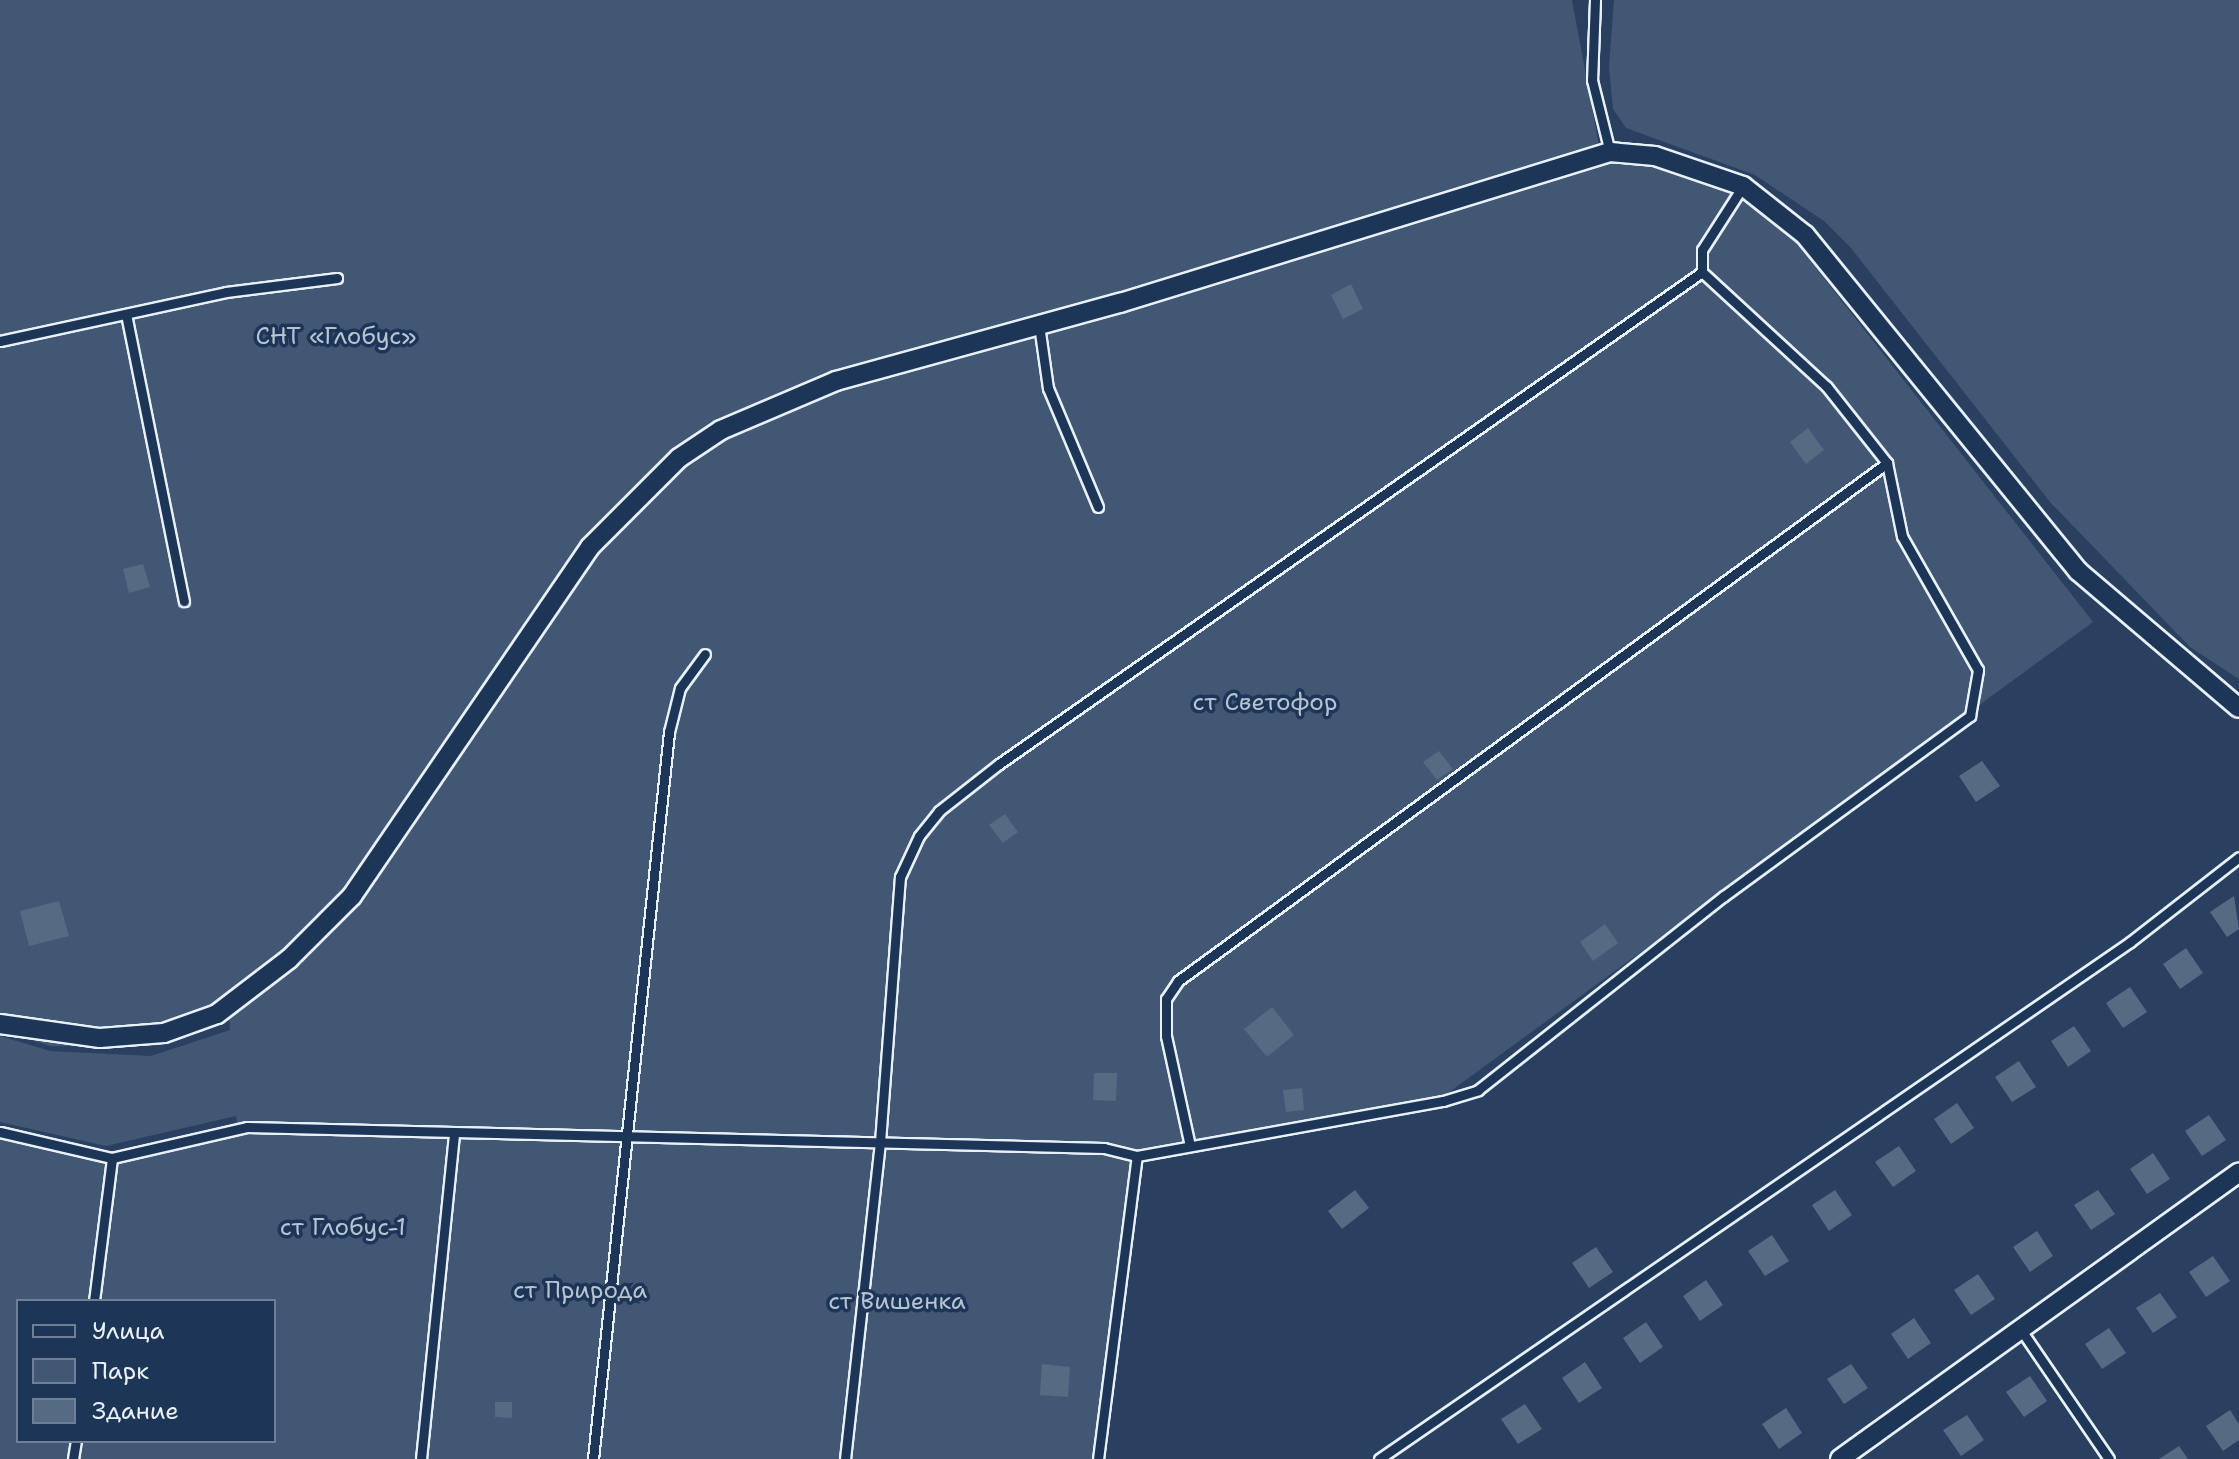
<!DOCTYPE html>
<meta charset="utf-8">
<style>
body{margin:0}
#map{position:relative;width:2239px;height:1459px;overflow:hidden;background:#294061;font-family:"Shantell Sans",sans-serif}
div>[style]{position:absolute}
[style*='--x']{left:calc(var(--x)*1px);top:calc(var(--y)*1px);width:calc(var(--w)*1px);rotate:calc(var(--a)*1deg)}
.green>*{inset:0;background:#415774}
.building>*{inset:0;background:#556a83}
.roads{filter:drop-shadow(2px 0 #e8f1f8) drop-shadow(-2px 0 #e8f1f8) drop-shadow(0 2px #e8f1f8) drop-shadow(0 -2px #e8f1f8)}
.lane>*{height:9px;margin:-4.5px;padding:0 4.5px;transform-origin:4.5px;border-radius:4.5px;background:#1d3557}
.street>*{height:18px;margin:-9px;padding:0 9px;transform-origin:9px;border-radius:9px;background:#1d3557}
span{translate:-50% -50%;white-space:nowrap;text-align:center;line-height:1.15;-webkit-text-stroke:7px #1d3557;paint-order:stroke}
.park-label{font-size:24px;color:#b6c3d0}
.legend{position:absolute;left:16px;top:1299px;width:260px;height:144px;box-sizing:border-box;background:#1d3557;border:2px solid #6e8097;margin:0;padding:10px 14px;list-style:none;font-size:24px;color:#e8f1f8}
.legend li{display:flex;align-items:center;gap:16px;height:40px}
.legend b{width:40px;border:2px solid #6e8097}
</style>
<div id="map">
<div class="green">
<div style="clip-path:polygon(evenodd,0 0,1572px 0,1602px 162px,1682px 164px,1769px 208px,2093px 622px,1437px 1101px,1142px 1153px,1101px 1459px,0 1459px,0 1133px,111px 1163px,237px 1122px,236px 1116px,106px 1146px,0 1122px,0 1036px,50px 1051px,151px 1056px,230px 1030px,229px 1013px,154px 1046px,50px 1046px,0 1029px,0 0,18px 1301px,274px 1301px,274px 1441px,18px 1441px,18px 1301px)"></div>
<div style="clip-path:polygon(1614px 0,2239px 0,2239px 679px,2190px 647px,2050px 502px,1851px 248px,1824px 221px,1755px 175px,1626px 128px,1613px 109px,1609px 67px)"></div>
</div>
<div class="building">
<div style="clip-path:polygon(1351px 284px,1363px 309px,1343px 319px,1331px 295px)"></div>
<div style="clip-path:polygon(1808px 428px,1824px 450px,1806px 464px,1790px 442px)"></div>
<div style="clip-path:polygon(143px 564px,150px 587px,129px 593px,123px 569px)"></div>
<div style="clip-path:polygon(1439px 751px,1453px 769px,1437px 780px,1423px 762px)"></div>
<div style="clip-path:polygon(1982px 761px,2000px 786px,1976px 802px,1959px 776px)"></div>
<div style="clip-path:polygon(1005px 814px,1018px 832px,1003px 843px,989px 825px)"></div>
<div style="clip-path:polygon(2234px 896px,2239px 929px,2227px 937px,2210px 912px)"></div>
<div style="clip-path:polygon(59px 901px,69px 936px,29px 946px,20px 911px)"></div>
<div style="clip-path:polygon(1605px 924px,1618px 943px,1593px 961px,1580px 942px)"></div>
<div style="clip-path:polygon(2186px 948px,2203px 973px,2180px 989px,2163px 964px)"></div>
<div style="clip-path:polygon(2130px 987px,2147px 1012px,2123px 1028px,2106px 1003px)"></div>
<div style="clip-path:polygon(1272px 1007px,1294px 1035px,1267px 1057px,1244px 1029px)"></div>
<div style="clip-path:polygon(2074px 1026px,2091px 1051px,2068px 1067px,2051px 1041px)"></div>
<div style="clip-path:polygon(2019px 1061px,2036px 1087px,2012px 1102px,1995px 1077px)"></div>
<div style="clip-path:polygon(1094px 1073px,1117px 1073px,1116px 1101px,1093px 1100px)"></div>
<div style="clip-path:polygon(1302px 1088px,1304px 1110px,1286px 1112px,1283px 1090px)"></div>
<div style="clip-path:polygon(1957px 1103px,1974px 1128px,1951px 1144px,1934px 1119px)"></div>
<div style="clip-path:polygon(2209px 1115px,2226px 1140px,2202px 1156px,2185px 1131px)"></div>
<div style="clip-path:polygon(1899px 1146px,1916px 1171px,1893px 1187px,1875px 1162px)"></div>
<div style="clip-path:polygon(2153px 1153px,2170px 1179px,2147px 1194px,2130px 1169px)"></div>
<div style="clip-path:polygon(1355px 1190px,1369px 1208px,1342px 1229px,1328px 1211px)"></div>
<div style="clip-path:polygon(1835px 1190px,1852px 1215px,1829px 1231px,1812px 1205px)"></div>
<div style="clip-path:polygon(2098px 1190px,2115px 1214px,2091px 1230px,2074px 1205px)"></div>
<div style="clip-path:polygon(2037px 1231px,2053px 1256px,2030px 1272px,2013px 1247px)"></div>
<div style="clip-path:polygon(1772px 1235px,1789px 1261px,1765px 1276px,1748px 1251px)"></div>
<div style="clip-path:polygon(1596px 1247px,1613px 1272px,1589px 1288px,1572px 1263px)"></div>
<div style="clip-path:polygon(2213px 1256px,2230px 1281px,2206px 1297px,2189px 1272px)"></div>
<div style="clip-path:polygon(1978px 1274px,1995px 1299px,1971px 1315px,1954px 1290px)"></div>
<div style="clip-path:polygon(1706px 1280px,1723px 1305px,1700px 1321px,1683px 1296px)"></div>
<div style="clip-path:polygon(2160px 1293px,2177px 1317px,2153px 1333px,2136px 1308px)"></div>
<div style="clip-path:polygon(1914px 1318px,1931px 1343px,1908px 1359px,1891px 1334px)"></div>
<div style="clip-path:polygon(1646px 1322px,1663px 1347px,1640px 1363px,1623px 1338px)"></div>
<div style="clip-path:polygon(2109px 1328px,2126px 1353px,2102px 1369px,2085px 1344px)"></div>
<div style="clip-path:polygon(1585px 1362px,1602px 1388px,1579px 1403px,1562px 1378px)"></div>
<div style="clip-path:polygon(1042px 1364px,1070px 1367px,1068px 1397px,1040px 1395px)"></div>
<div style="clip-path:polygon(1851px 1364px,1868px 1388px,1844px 1404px,1827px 1379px)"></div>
<div style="clip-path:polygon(2030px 1376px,2047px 1401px,2024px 1417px,2006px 1392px)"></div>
<div style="clip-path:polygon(495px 1402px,512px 1402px,512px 1418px,495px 1417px)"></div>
<div style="clip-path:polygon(1525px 1404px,1542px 1429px,1518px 1444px,1501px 1419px)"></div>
<div style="clip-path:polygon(1786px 1408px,1802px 1433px,1779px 1449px,1762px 1424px)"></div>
<div style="clip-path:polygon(2230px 1410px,2239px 1424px,2239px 1440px,2223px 1451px,2206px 1426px)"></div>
<div style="clip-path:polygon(1967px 1415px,1984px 1440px,1961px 1456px,1943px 1430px)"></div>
<div style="clip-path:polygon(2179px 1446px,2188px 1459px,2159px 1459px)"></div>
</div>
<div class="roads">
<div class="lane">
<div style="--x:1595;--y:0;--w:80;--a:92.1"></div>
<div style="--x:1592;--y:80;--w:74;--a:76"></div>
<div style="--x:126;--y:314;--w:293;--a:78.6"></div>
<div style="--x:1039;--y:325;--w:64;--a:81.9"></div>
<div style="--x:1048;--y:388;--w:129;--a:67.2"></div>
<div style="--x:0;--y:341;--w:231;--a:-12.2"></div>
<div style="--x:226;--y:292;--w:112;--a:-7.2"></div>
<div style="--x:0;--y:1132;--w:115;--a:13.1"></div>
<div style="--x:112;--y:1158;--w:139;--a:-12.9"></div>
<div style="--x:247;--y:1127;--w:857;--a:1.4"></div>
<div style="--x:1104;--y:1148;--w:34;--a:14"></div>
<div style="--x:1137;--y:1156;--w:311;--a:-10.2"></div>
<div style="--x:1443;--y:1101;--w:37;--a:-17"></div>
<div style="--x:1478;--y:1090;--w:313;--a:-38.3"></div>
<div style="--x:1724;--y:896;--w:305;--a:-36.2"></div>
<div style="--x:1970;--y:716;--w:47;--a:-80.1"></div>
<div style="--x:1978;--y:670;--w:154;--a:-119.6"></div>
<div style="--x:1902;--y:536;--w:75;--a:-101.6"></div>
<div style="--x:1887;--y:463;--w:97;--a:-128.3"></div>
<div style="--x:1827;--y:387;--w:170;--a:-137.4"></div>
<div style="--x:1702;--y:272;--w:22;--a:-90"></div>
<div style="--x:1702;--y:250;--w:76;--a:-57.4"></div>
<div style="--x:1190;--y:1146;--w:113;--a:-102.3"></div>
<div style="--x:1166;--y:1036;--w:37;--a:-90"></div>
<div style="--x:1166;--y:999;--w:22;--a:-56"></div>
<div style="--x:1178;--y:981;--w:878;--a:-36.15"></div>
<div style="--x:94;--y:1301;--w:144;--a:-82.8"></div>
<div style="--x:2021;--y:1330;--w:156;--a:55.7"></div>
<div style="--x:73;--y:1459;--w:18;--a:-81"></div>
<div style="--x:421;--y:1459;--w:326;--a:-84.2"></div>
<div style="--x:593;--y:1459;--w:731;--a:-84.03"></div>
<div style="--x:669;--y:732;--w:45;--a:-76"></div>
<div style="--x:680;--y:688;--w:42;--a:-53.7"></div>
<div style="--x:845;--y:1459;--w:319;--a:-83.7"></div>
<div style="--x:880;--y:1142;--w:266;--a:-85.7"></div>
<div style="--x:900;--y:877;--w:45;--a:-65.1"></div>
<div style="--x:919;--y:836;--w:32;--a:-51"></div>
<div style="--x:939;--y:811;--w:76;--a:-38.1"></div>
<div style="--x:999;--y:764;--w:858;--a:-34.99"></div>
<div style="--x:1098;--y:1459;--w:305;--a:-82.7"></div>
<div style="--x:1379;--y:1459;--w:912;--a:-34.54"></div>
<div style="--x:2130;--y:942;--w:138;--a:-37.9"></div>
</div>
<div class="street">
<div style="--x:0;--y:1024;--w:101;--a:8"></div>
<div style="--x:100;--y:1038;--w:64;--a:-4.5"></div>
<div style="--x:164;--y:1033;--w:56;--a:-19.7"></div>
<div style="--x:217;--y:1014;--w:91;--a:-37.4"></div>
<div style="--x:289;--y:959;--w:89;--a:-45"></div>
<div style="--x:352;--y:896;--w:422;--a:-55.7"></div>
<div style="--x:590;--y:547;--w:126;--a:-45"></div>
<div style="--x:679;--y:458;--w:50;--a:-33.7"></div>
<div style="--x:721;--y:430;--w:125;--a:-23.1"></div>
<div style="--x:836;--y:381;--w:295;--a:-15.4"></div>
<div style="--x:1120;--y:303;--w:513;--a:-17.13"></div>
<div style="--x:1610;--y:152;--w:45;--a:5.1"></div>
<div style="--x:1655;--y:156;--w:93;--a:18.8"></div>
<div style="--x:1743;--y:186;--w:79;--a:38.3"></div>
<div style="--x:1805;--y:235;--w:433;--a:50.9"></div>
<div style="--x:2078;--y:571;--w:211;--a:40.4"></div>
<div style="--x:1840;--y:1459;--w:491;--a:-35.7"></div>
</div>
</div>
<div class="park-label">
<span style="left:336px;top:337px">СНТ «Глобус»</span>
<span style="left:1265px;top:703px">ст Светофор</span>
<span style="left:343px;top:1228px">ст Глобус-1</span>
<span style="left:580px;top:1291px">ст Природа</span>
<span style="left:897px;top:1302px">ст Вишенка</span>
</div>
<ul class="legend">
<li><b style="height:10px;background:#1d3557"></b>Улица</li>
<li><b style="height:22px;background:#415774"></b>Парк</li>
<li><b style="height:22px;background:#556a83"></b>Здание</li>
</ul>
</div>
